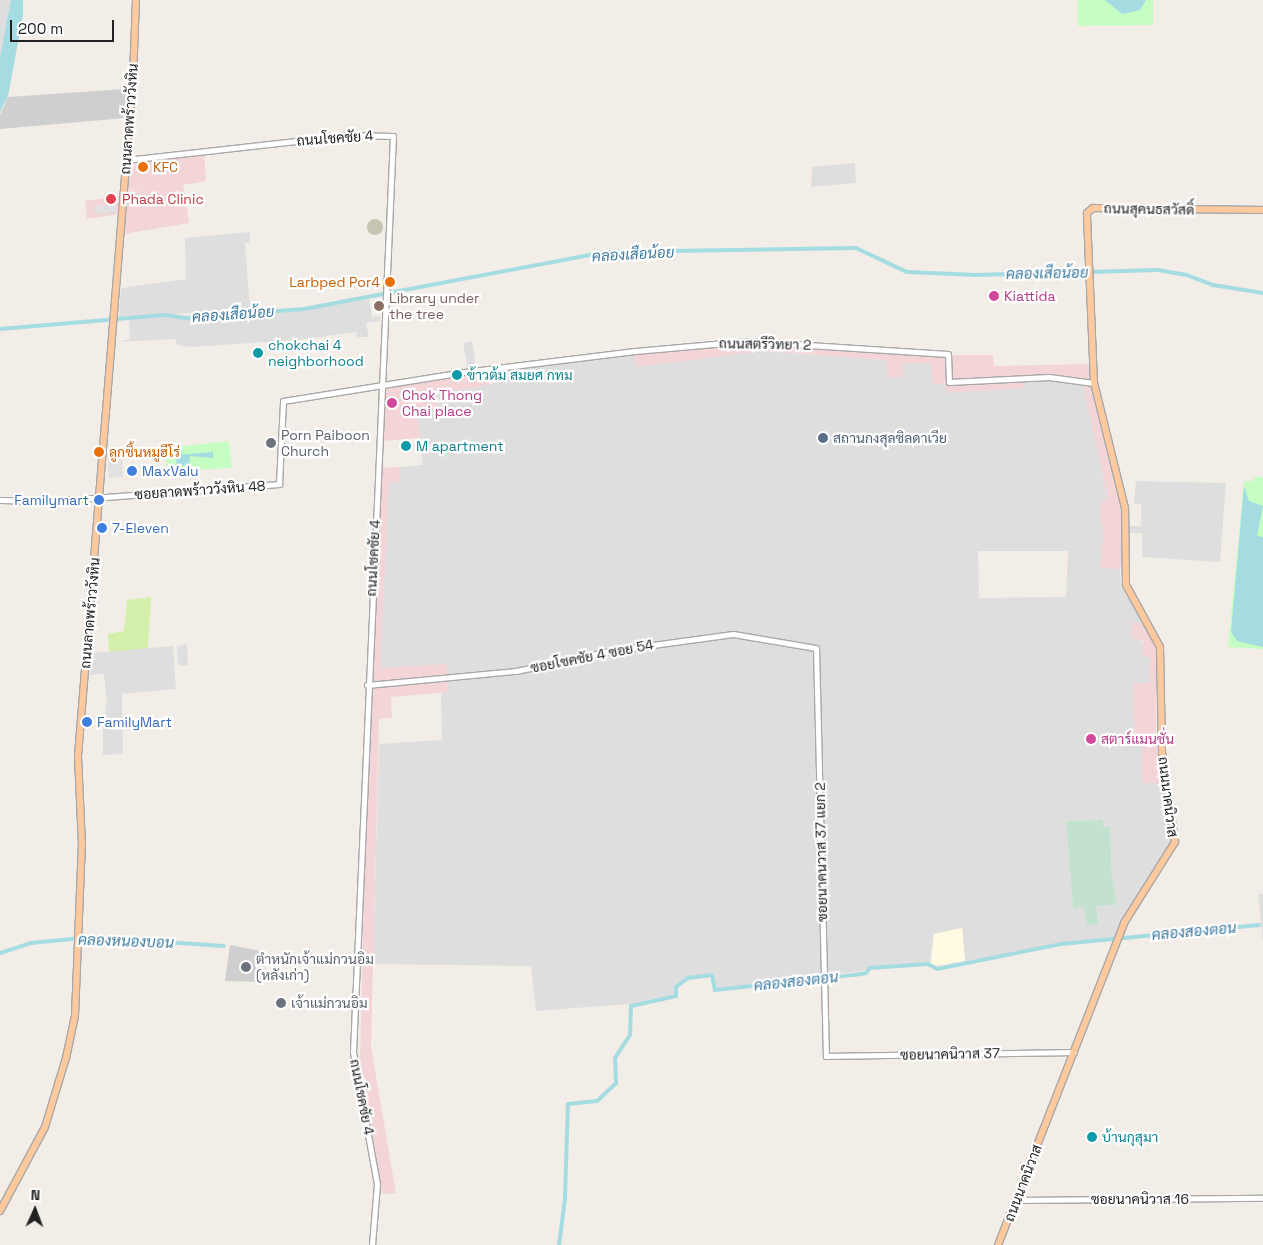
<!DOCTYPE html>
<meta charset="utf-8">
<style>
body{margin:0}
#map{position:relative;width:1263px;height:1245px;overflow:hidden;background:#f2ede7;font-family:"Space Grotesk",Sarabun,sans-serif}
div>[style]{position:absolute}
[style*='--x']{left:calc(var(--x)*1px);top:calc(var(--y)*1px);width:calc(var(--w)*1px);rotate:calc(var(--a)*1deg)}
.residential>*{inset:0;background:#dfdede}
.commercial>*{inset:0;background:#f3d5d8}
.education>*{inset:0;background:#fffbe2}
.religious>*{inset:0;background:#cfcfcf}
.construction>*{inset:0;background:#c7c4b1}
.round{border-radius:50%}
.grass>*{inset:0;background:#d4efaa}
.wetland>*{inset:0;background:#c2e1cf}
.park>*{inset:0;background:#c5fdc2}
.parking>*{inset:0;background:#e1e1e1}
.water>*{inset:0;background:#a4dce2}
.canal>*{height:4px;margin:-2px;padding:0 2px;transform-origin:2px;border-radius:2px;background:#a4dce2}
.roads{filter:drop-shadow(1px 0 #a8a8a8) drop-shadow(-1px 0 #a8a8a8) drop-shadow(0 1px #a8a8a8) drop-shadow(0 -1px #a8a8a8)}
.minor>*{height:5px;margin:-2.5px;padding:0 2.5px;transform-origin:2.5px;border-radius:2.5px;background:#fff}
.major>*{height:6px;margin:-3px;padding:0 3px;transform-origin:3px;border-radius:3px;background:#ffc99e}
.dots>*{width:14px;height:14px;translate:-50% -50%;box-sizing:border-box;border:2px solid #fff;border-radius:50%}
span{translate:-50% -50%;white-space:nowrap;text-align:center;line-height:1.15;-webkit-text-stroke:4.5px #fff;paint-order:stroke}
.street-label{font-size:14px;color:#212121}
.food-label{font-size:14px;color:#c56008}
.left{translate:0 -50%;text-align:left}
.right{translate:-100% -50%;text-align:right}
.health-label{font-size:14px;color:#be3a42}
.hotel-label{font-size:14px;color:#b23c85}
.education-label{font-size:14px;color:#785e54}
.culture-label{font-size:14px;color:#0d838f}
.worship-label{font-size:14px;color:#5b616d}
.service-label{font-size:14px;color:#4e5e75}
.shop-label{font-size:14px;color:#366cbe}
.water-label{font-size:15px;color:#3d7b9f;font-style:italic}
.north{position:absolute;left:10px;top:1185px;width:50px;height:50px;-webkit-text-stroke:4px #fff;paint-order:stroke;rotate:2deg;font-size:14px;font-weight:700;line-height:20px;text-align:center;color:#212121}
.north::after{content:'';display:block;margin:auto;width:18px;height:22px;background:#212121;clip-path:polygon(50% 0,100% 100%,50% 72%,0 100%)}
.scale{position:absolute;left:10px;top:20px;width:104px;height:22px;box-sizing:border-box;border:2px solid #212121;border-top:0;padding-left:6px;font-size:15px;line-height:18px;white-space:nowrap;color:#212121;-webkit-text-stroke:4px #fff;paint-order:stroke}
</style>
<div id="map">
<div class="residential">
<div style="clip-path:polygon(0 0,23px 0,10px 78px,0 114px)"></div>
<div style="clip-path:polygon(855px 163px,856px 183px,811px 187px,812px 167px)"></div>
<div style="clip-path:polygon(250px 232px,250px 243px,245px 243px,250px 310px,119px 317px,121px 288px,186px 279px,185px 238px)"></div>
<div style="clip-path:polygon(369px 299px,372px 317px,380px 316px,380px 321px,366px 323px,369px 337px,357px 337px,356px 332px,297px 340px,191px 347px,177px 345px,176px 339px,116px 342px,130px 339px,129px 318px,164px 316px,185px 319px,305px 310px)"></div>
<div style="clip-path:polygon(472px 341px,476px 367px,468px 369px,463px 343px)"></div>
<div style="clip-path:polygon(evenodd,762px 351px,887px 360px,888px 378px,903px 363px,931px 363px,946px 384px,946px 392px,1024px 387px,1024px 379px,1083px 383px,1108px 501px,1100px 501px,1100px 525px,1104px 526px,1100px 567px,1120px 570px,1121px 587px,1144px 623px,1131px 623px,1150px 657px,1150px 683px,1133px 684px,1135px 744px,1142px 744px,1142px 783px,1162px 783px,1171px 845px,1112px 940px,1070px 942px,965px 961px,962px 928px,934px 934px,930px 962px,716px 989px,712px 973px,687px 977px,676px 985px,675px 994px,629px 1004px,536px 1011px,531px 966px,373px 964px,379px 744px,442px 740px,441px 693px,448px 692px,447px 664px,380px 668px,389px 482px,399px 481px,400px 467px,423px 465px,416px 411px,437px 394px,493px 384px,491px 372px,635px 354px,636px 367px,762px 351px,978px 551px,1068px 551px,1066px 597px,979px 598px,978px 551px,762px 351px,1103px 820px,1103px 827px,1110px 827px,1112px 879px,1117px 905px,1096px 906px,1087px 925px,1084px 907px,1073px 908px,1066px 821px,1103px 820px)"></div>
<div style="clip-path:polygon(1136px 481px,1226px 483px,1220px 562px,1142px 557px,1142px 533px,1129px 533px,1129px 526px,1141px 526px,1141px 504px,1134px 504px)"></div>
<div style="clip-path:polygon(187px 644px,188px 666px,178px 665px,177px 646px)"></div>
<div style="clip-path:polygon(173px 646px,176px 689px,122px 694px,123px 754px,103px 755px,103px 727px,107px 702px,104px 674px,90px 675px,92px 653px)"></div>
<div style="clip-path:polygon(1258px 894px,1263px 894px,1263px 942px)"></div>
</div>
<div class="commercial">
<div style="clip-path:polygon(204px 152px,206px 181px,183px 185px,189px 223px,124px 234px,126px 191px,147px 188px,127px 190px,130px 161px)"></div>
<div style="clip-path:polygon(121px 196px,119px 214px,87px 219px,85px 201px)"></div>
<div style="clip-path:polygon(743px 343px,923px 355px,993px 355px,994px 366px,1089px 364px,1121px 499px,1123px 552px,1120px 570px,1100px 567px,1104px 526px,1100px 525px,1100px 501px,1108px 500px,1083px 383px,1024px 379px,1024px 388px,946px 393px,946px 384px,933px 384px,930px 363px,903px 363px,904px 377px,888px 378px,887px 360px,762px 351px,636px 367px,634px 354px,491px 372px,493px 384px,437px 394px,439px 409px,416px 411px,420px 438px,380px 441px,383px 388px,489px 370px,630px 353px)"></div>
<div style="clip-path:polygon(400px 467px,400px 482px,389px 482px,380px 668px,447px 664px,448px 692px,391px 697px,392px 718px,379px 719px,371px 1047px,396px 1193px,382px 1194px,360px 1062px,366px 795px,378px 468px)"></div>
<div style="clip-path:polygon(1131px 623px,1144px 623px,1157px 646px,1156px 741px,1162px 783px,1142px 783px,1142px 744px,1135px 744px,1133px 683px,1150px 683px,1150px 657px,1143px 657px,1143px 640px,1133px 639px)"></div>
</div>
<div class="education">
<div style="clip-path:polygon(962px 928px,965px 961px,931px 966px,934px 934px)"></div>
</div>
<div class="religious">
<div style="clip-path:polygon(126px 89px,125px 118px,0 129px,0 115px,8px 97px)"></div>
<div style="clip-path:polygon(230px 945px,265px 952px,264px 982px,225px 981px)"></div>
</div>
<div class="construction">
<div class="round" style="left:367px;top:219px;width:16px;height:16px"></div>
</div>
<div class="grass">
<div style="clip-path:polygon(151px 597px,148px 648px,109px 652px,108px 634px,124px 631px,127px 600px)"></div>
</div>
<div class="wetland">
<div style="clip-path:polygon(1103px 820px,1103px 827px,1110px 827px,1112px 879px,1117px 905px,1096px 906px,1098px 924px,1087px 925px,1084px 907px,1073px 908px,1066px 821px)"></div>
</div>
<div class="park">
<div style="clip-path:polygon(1078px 0,1153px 0,1153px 25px,1078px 26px)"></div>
<div style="clip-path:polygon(229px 441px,232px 468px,169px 471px,167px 474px,166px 448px)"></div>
<div style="clip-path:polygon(1254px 477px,1263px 477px,1263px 649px,1228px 647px,1244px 481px,1253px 481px)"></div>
</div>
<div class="parking">
<div style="clip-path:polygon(115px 204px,116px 212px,98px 214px,94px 210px,94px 207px)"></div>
<div style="clip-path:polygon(122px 453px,123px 477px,109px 478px,107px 454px)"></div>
</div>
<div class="water">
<div style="clip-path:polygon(11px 0,23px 0,23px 15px,8px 96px,0 112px,0 58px)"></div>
<div style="clip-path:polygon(1105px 0,1146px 0,1140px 10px,1122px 14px)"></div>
<div style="clip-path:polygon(213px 452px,213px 458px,190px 456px,189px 465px,176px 466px,177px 455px)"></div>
<div style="clip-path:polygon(1244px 486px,1249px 501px,1263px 506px,1257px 536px,1263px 537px,1263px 647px,1237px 641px,1231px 632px)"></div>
</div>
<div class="canal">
<div style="--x:0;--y:329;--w:165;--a:-4.9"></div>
<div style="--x:164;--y:315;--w:22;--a:8"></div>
<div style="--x:186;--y:318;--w:118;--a:-4.4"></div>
<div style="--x:304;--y:309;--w:307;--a:-10.7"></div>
<div style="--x:606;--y:252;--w:250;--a:-0.9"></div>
<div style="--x:856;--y:248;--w:56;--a:25.2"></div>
<div style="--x:907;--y:272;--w:70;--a:2.5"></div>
<div style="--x:977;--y:275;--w:181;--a:-1.6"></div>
<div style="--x:1158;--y:270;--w:29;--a:10"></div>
<div style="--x:1187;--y:275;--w:28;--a:21"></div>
<div style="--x:1213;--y:285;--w:51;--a:9.1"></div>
<div style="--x:0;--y:953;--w:33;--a:-18"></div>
<div style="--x:31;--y:943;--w:62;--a:-5.5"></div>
<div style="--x:93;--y:937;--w:131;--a:3.9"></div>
<div style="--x:559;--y:1245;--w:47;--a:-82.7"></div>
<div style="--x:565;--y:1198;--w:94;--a:-88.2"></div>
<div style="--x:568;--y:1104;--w:29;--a:-6"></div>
<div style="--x:597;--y:1101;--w:26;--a:-43"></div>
<div style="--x:616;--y:1083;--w:25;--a:-92"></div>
<div style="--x:615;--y:1058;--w:27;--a:-57"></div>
<div style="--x:630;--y:1035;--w:29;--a:-88"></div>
<div style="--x:631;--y:1006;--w:46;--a:-12.5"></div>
<div style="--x:676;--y:996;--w:9;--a:-90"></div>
<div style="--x:676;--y:987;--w:15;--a:-37"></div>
<div style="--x:688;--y:978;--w:24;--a:-7"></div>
<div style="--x:712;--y:975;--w:15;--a:79"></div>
<div style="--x:715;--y:990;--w:140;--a:-6.2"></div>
<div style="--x:854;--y:975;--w:12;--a:-9"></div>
<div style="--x:866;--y:973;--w:6;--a:-51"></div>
<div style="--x:870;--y:968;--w:58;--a:-3.9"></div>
<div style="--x:928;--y:964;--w:10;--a:29"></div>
<div style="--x:937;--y:969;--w:126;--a:-11.4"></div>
<div style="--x:1061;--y:944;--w:199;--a:-5.5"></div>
</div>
<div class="roads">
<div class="minor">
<div style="--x:126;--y:160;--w:223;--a:-6.4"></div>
<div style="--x:348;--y:135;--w:45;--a:1.3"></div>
<div style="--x:393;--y:136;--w:917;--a:92.5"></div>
<div style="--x:353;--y:1052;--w:134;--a:79.7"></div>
<div style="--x:377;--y:1184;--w:61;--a:94.7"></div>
<div style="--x:0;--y:500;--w:52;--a:1.1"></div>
<div style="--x:52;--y:501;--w:228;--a:-4.3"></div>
<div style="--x:279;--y:484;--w:83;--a:-87.2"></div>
<div style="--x:283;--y:401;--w:183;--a:-9.1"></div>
<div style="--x:464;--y:372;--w:172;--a:-7"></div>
<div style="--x:635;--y:351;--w:113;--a:-5.1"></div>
<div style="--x:748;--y:341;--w:200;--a:3.7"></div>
<div style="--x:948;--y:354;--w:28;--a:88"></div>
<div style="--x:949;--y:382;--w:100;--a:-2.9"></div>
<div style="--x:1049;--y:377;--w:45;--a:7.6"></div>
<div style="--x:367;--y:685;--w:150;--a:-5.4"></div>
<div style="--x:516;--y:671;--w:95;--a:-12.1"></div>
<div style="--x:609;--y:651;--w:125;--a:-7.8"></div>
<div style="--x:733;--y:634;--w:84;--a:9.6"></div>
<div style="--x:816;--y:648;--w:408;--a:88.6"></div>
<div style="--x:826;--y:1056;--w:248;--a:-0.9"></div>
<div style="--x:1017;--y:1200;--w:246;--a:-0.5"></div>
</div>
<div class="major">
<div style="--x:0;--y:1211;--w:95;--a:-61.8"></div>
<div style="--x:45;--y:1127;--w:72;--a:-73.1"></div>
<div style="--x:66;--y:1058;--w:43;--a:-77.9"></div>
<div style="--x:75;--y:1016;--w:171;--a:-87.7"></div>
<div style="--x:82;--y:845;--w:89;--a:-92.6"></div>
<div style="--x:78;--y:756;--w:680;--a:-85.36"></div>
<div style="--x:133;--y:78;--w:78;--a:-87.8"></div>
<div style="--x:998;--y:1245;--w:346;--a:-68.6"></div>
<div style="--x:1124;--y:923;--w:96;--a:-57.8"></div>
<div style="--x:1175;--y:842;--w:91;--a:-98.2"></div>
<div style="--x:1162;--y:752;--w:105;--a:-91.1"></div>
<div style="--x:1160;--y:647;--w:71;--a:-118.7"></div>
<div style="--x:1126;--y:585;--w:77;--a:-90.7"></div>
<div style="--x:1125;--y:508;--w:129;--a:-103.9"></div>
<div style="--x:1094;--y:383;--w:170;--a:-92.4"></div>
<div style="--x:1087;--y:213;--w:8;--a:-40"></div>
<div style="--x:1093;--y:208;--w:170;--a:0.7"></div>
</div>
</div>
<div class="dots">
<div style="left:143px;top:167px;background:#e8710a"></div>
<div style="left:111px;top:199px;background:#e0444e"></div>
<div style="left:390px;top:282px;background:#e8710a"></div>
<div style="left:994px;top:296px;background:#d1479c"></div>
<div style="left:379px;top:306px;background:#8d6e63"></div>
<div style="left:258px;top:353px;background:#0f9aa8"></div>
<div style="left:457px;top:375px;background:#0f9aa8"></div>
<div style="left:392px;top:403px;background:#d1479c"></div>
<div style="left:823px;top:438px;background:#5c6f8a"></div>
<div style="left:271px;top:443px;background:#6b7280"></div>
<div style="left:406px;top:446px;background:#0f9aa8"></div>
<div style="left:99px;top:452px;background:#e8710a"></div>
<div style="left:132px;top:471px;background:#3f7fe0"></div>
<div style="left:99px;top:500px;background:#3f7fe0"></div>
<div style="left:102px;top:528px;background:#3f7fe0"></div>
<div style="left:87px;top:722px;background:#3f7fe0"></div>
<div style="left:1091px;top:739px;background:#d1479c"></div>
<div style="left:246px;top:967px;background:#6b7280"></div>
<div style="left:281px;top:1003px;background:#6b7280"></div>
<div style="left:1092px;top:1137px;background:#0f9aa8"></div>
</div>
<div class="street-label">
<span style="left:129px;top:119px;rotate:-86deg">ถนนลาดพร้าววังหิน</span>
<span style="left:335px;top:138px;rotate:-4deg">ถนนโชคชัย 4</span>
<span style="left:1149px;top:209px;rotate:1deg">ถนนสุคนธสวัสดิ์</span>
<span style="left:765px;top:344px;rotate:1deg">ถนนสตรีวิทยา 2</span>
<span style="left:200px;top:490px;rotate:-4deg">ซอยลาดพร้าววังหิน 48</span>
<span style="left:373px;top:558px;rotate:-87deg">ถนนโชคชัย 4</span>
<span style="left:90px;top:613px;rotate:-85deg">ถนนลาดพร้าววังหิน</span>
<span style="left:592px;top:656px;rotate:-11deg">ซอยโชคชัย 4 ซอย 54</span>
<span style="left:1168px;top:797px;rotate:83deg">ถนนนาคนิวาส</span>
<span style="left:821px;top:852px;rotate:-91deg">ซอยนาคนวาส 37 แยก 2</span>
<span style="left:950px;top:1054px;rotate:-1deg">ซอยนาคนิวาส 37</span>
<span style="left:362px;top:1097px;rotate:79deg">ถนนโชคชัย 4</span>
<span style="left:1023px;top:1183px;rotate:-69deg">ถนนนาคนิวาส</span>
<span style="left:1140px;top:1199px">ซอยนาคนิวาส 16</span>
</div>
<div class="food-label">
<span class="left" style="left:153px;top:167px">KFC</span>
<span class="right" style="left:380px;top:282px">Larbped Por4</span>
<span class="left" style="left:109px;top:452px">ลูกชิ้นหมูฮีโร่</span>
</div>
<div class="health-label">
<span class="left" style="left:122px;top:199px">Phada Clinic</span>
</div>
<div class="hotel-label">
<span class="left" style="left:1004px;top:296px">Kiattida</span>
<span class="left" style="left:402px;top:403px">Chok Thong<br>Chai place</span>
<span class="left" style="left:1101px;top:739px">สตาร์แมนชั่น</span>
</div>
<div class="education-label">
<span class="left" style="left:389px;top:306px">Library under<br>the tree</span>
</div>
<div class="culture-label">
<span class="left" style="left:268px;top:353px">chokchai 4<br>neighborhood</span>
<span class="left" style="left:467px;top:375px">ข้าวต้ม สมยศ กทม</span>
<span class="left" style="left:416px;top:446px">M apartment</span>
<span class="left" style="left:1102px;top:1137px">บ้านกุสุมา</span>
</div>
<div class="worship-label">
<span class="left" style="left:281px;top:443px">Porn Paiboon<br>Church</span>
<span class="left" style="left:256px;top:967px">ตำหนักเจ้าแม่กวนอิม<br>(หลังเก่า)</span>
<span class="left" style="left:291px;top:1003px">เจ้าแม่กวนอิม</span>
</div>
<div class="service-label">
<span class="left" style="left:833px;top:438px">สถานกงสุลซิลดาเวีย</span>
</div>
<div class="shop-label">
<span class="left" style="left:142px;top:471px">MaxValu</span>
<span class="right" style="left:89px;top:500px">Familymart</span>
<span class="left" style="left:112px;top:528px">7-Eleven</span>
<span class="left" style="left:97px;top:722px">FamilyMart</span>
</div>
<div class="water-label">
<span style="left:633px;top:254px;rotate:-3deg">คลองเสือน้อย</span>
<span style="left:1047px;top:273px;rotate:-1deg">คลองเสือน้อย</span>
<span style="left:233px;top:314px;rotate:-4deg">คลองเสือน้อย</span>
<span style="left:1194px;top:931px;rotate:-5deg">คลองสองตอน</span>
<span style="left:126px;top:941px;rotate:2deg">คลองหนองบอน</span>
<span style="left:796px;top:981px;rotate:-6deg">คลองสองตอน</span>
</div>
<div class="north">N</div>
<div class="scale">200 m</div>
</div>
